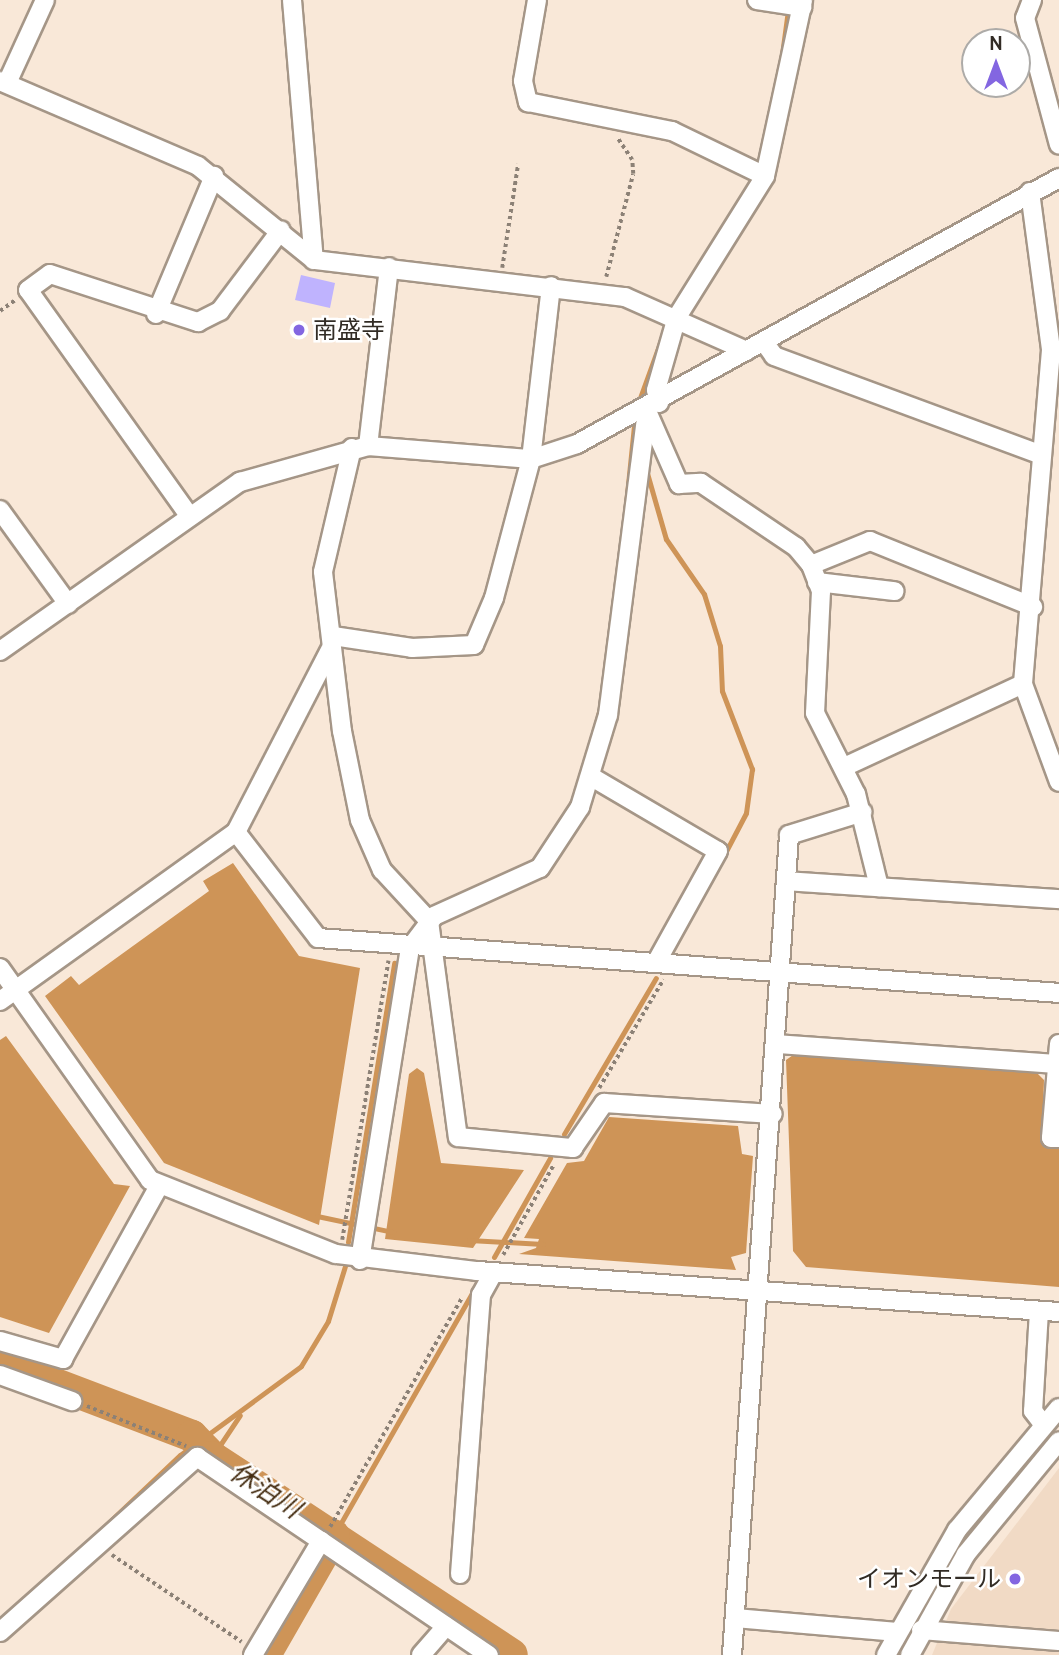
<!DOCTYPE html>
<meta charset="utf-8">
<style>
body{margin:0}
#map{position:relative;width:1059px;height:1655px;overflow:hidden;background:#f9e8d8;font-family:Cabin,"Noto Sans JP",sans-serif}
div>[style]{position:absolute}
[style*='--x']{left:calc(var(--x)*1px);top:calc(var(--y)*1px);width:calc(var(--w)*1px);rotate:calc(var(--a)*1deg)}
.built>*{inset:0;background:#f1dac5}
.water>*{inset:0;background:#ce9457}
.stream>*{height:5px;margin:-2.5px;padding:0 2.5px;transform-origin:2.5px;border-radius:2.5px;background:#ce9457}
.river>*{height:32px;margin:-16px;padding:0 16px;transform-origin:16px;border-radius:16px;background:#ce9457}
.building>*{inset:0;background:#bfb3fe}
.path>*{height:3.5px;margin-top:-1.75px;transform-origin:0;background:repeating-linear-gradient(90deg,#8c8176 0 3.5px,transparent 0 7px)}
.roads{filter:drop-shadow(2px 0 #a59687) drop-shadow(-2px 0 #a59687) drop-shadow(0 2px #a59687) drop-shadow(0 -2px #a59687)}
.minor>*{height:18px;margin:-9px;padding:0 9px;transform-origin:9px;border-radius:9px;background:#fff}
.dots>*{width:19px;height:19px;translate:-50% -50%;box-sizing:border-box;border:4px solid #fff;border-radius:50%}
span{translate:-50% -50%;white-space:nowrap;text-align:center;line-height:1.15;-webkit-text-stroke:5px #fff;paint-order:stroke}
.poi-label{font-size:24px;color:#322c25}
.left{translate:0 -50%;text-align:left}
.right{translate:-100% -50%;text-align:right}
.water-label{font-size:26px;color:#442c11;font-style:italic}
.north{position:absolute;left:961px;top:28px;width:70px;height:70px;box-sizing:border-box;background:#fff;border:2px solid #adaba8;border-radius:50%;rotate:0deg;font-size:19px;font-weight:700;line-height:28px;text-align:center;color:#322c25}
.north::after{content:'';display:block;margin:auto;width:24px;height:32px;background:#8366e1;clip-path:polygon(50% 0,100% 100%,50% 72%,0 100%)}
</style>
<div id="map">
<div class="built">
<div style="clip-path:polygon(1059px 1468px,1059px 1655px,932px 1655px,951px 1609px)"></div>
</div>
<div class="water">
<div style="clip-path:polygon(233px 863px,299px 956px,360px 968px,319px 1225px,164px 1163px,45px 996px,71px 976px,79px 985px,209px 891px,203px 881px)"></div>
<div style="clip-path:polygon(6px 1036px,114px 1184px,130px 1186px,49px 1333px,0 1317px,0 1040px)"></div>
<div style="clip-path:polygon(796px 1053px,1035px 1071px,1044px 1080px,1042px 1144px,1059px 1146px,1059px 1287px,806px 1267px,793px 1251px,786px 1060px)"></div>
<div style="clip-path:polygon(417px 1068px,424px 1073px,441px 1163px,524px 1170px,473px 1248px,385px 1239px,409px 1074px)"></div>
<div style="clip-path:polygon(609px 1117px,738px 1126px,742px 1154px,753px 1156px,746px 1253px,731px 1257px,736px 1270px,519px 1254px,536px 1248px,539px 1239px,524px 1238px,567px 1163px,584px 1161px)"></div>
</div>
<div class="stream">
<div style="--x:780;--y:69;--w:60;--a:-82.3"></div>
<div style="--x:675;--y:305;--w:92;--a:-58.4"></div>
<div style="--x:637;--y:406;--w:88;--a:-70.1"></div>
<div style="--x:645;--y:466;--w:76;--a:74"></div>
<div style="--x:666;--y:539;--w:67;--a:55.4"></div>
<div style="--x:704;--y:594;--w:54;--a:72.9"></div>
<div style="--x:720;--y:646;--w:45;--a:87.5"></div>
<div style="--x:722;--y:691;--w:84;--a:69"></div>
<div style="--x:752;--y:769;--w:44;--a:97.8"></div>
<div style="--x:746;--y:813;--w:47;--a:117.6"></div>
<div style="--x:624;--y:524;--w:109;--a:-84.2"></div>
<div style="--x:592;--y:738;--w:39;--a:-75"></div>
<div style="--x:406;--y:937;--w:25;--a:-47"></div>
<div style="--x:564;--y:1134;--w:181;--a:-59.5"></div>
<div style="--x:317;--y:1216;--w:78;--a:11.9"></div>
<div style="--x:469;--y:1240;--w:74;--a:3.1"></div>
<div style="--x:348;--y:1242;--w:283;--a:-80.6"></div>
<div style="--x:494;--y:1257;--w:114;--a:-60.5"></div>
<div style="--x:212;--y:1457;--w:50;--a:-56.3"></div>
<div style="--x:334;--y:1535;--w:282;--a:-60.3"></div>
<div style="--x:89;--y:1541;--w:125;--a:-43.4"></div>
<div style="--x:180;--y:1455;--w:150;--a:-36.3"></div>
<div style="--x:301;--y:1366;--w:52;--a:-59"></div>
<div style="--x:328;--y:1321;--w:58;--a:-72.8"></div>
</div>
<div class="river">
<div style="--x:0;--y:1363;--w:205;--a:20.8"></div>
<div style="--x:192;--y:1436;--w:29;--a:46"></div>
<div style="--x:212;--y:1457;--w:359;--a:33.4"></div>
<div style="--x:265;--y:1655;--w:138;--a:-60.1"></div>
</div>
<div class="building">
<div style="clip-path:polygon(301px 275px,335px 283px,330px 308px,295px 300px)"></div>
</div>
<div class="path">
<div style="--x:502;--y:268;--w:105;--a:-81.3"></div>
<div style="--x:606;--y:277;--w:106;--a:-75.3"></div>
<div style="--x:633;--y:174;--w:14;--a:-94"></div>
<div style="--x:632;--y:160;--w:25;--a:-124"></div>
<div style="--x:0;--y:311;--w:19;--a:-36"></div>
<div style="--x:599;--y:1088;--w:126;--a:-59.3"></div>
<div style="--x:342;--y:1240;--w:283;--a:-80.6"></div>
<div style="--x:503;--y:1255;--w:104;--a:-60.7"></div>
<div style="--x:87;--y:1406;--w:107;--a:22"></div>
<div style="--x:330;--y:1527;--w:265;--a:-60.1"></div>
<div style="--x:112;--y:1555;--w:156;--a:33.8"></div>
</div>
<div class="roads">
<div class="minor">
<div style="--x:292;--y:0;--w:261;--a:85.2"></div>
<div style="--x:537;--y:0;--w:82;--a:99.8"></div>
<div style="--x:523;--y:81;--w:22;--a:77"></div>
<div style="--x:528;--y:102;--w:147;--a:11.4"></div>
<div style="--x:672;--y:131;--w:103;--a:25.8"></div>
<div style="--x:757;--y:0;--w:46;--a:8.8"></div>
<div style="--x:1032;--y:0;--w:19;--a:111"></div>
<div style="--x:1025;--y:18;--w:131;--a:75"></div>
<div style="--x:0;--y:81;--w:215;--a:23.2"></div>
<div style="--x:198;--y:166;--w:149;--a:39"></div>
<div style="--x:314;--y:260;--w:313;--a:6.8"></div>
<div style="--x:625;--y:297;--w:133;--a:23.9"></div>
<div style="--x:7;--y:83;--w:91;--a:-65.4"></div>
<div style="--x:1030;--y:192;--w:159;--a:82.4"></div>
<div style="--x:1051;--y:350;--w:335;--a:94.8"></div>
<div style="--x:1023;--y:684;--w:104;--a:69.8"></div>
<div style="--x:156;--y:314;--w:150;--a:-67.2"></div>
<div style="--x:764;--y:342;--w:17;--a:54"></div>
<div style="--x:774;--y:356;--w:283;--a:20.3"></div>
<div style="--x:659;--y:403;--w:13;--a:-103"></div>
<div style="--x:656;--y:390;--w:76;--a:-74"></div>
<div style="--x:677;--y:317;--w:166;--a:-58"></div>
<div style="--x:765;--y:176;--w:180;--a:-77.8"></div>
<div style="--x:647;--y:411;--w:80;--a:66.3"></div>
<div style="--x:679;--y:484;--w:22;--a:-3"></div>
<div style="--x:701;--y:483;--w:115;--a:34"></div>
<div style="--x:796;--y:547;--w:23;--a:50"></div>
<div style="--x:811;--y:565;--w:28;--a:69"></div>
<div style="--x:821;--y:591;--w:122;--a:92.8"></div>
<div style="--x:815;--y:713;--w:91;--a:63.2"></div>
<div style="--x:856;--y:794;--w:96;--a:76.1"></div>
<div style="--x:368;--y:446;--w:180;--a:-83.3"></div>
<div style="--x:352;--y:448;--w:127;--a:103.2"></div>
<div style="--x:323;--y:572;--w:160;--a:83.2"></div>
<div style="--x:342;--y:731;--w:91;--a:78.6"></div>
<div style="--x:360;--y:820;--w:55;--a:66.3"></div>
<div style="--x:382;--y:870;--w:69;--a:47.3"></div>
<div style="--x:429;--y:921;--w:218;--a:82.4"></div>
<div style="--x:458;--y:1137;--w:116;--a:5.5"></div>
<div style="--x:573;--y:1148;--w:55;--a:-55.4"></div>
<div style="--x:604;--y:1103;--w:169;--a:3.7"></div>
<div style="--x:0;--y:510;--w:116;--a:54.1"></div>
<div style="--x:188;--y:514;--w:275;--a:-125.5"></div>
<div style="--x:28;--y:290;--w:27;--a:-36"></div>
<div style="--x:50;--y:274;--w:156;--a:18"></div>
<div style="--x:198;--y:322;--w:25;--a:-27"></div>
<div style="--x:220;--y:311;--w:101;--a:-53"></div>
<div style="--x:811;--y:565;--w:64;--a:-22.1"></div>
<div style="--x:870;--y:541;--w:176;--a:22"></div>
<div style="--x:817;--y:582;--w:78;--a:6.7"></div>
<div style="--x:333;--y:636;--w:80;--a:8.6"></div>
<div style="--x:412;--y:648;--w:62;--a:-2.8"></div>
<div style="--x:474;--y:645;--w:51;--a:-66.9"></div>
<div style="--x:494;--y:598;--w:144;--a:-75.1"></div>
<div style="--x:531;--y:459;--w:174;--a:-83.4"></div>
<div style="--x:0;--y:651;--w:294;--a:-35.2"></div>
<div style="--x:240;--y:482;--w:133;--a:-15.7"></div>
<div style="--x:368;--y:446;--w:164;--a:4.6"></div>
<div style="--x:531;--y:459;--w:48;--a:-18.1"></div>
<div style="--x:577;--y:444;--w:551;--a:-28.89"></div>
<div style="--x:844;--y:767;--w:197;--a:-24.9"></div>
<div style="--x:590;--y:776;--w:148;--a:30.4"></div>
<div style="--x:718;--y:851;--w:126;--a:119"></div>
<div style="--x:236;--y:832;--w:134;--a:52.3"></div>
<div style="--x:318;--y:938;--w:743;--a:4.24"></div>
<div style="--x:786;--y:881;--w:274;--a:3.8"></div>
<div style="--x:0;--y:968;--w:260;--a:54.7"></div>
<div style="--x:150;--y:1180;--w:200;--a:21.7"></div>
<div style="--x:336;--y:1254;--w:142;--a:6.9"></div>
<div style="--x:477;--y:1271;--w:583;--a:4.03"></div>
<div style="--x:0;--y:1001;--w:290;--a:-35.6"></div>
<div style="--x:236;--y:832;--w:205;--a:-62.7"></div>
<div style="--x:777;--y:1044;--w:278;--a:4.1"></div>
<div style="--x:1059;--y:1044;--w:94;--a:94.9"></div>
<div style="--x:1051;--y:1138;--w:8;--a:0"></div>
<div style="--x:360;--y:1260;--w:316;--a:-80.9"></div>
<div style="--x:410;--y:948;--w:40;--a:-53"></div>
<div style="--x:434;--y:916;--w:116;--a:-24.4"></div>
<div style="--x:540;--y:868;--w:73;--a:-56.7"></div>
<div style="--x:580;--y:807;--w:96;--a:-73.1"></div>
<div style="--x:608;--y:715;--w:306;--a:-82.7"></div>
<div style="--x:1039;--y:1311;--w:100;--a:93.4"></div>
<div style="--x:1033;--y:1411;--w:16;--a:52"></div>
<div style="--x:0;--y:1341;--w:66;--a:15.9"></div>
<div style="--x:63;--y:1359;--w:198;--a:-61"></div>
<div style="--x:0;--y:1375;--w:77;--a:19.9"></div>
<div style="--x:460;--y:1574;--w:280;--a:-85.7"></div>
<div style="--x:481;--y:1295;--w:26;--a:-61"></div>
<div style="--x:735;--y:1618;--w:163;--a:4.9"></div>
<div style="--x:921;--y:1630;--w:138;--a:4.6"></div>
<div style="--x:0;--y:1632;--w:264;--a:-41.6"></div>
<div style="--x:197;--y:1457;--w:150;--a:34.1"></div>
<div style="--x:253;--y:1655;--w:133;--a:-59.2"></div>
<div style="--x:321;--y:1541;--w:203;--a:34.2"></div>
<div style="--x:421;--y:1655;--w:38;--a:-49"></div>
<div style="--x:732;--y:1655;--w:822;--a:-86.02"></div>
<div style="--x:789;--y:835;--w:77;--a:-17.3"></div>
<div style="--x:886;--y:1655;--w:144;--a:-60.4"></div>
<div style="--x:957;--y:1530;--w:159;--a:-50.1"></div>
<div style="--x:910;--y:1655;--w:115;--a:-61"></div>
<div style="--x:966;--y:1554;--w:146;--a:-50.5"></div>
</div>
</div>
<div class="dots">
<div style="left:299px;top:330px;background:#8366e1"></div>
<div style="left:1015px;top:1579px;background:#8366e1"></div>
</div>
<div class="poi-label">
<span class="left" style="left:313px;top:330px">南盛寺</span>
<span class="right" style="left:1001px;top:1579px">イオンモール</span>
</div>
<div class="water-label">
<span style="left:265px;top:1491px;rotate:33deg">休泊川</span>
</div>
<div class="north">N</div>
</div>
